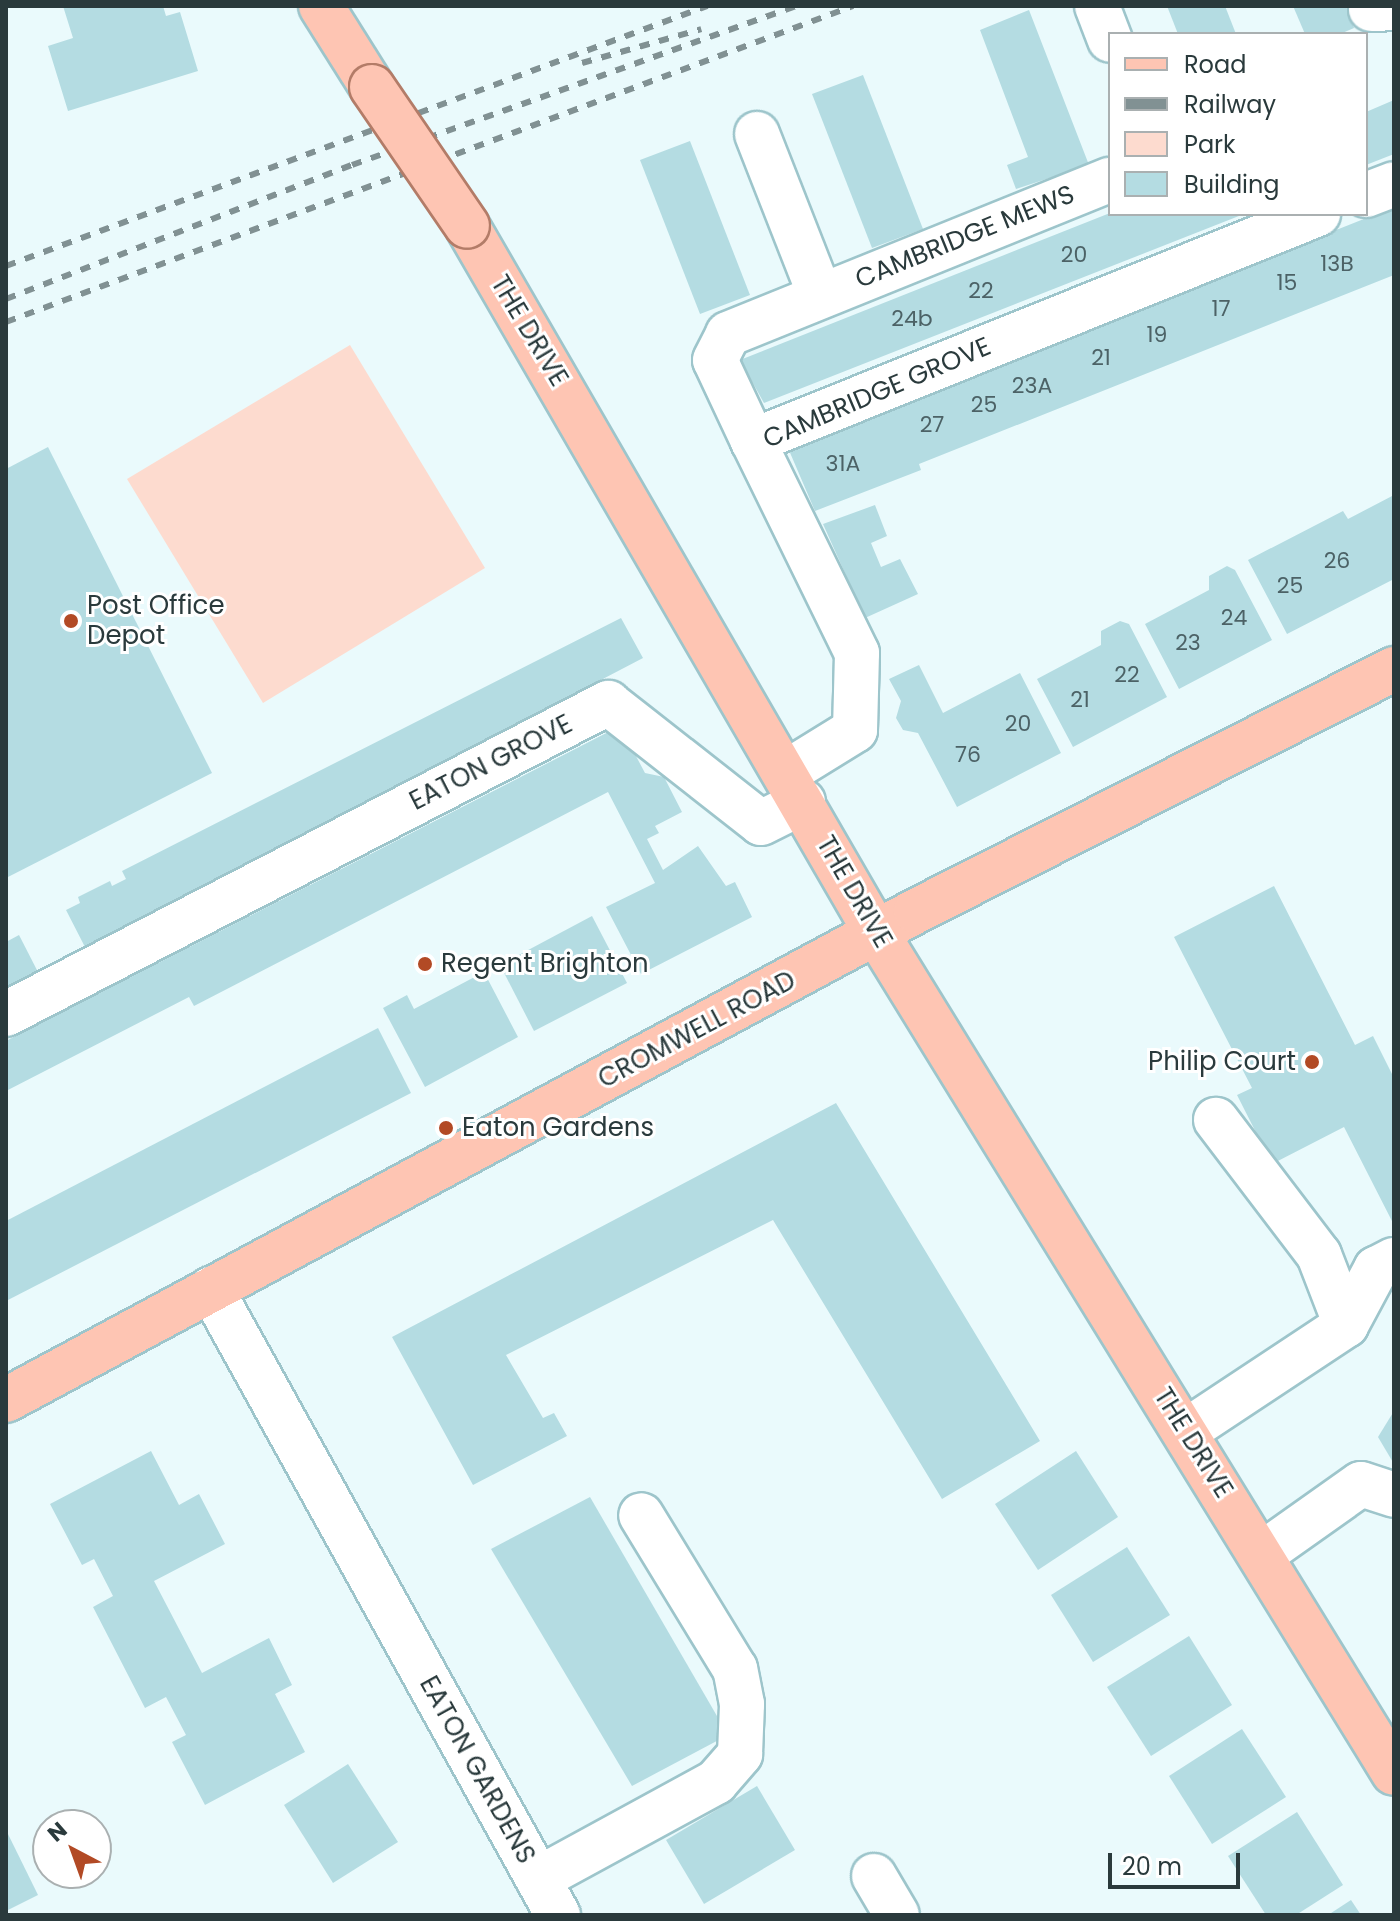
<!DOCTYPE html>
<style>
body{margin:0}
#map{position:relative;width:1400px;height:1921px;overflow:hidden;background:#eafafc;font-family:Poppins,sans-serif}
div>[style]{position:absolute}
[style*='--x']{left:calc(var(--x)*1px);top:calc(var(--y)*1px);width:calc(var(--w)*1px);rotate:calc(var(--a)*1deg)}
.green>*{inset:0;background:#fddbcf}
.building>*{inset:0;background:#b4dce2}
.roads{filter:drop-shadow(2px 0 #9dc5cb) drop-shadow(-2px 0 #9dc5cb) drop-shadow(0 2px #9dc5cb) drop-shadow(0 -2px #9dc5cb)}
.minor>*{height:44px;margin:-22px;padding:0 22px;transform-origin:22px;border-radius:22px;background:#fff}
.major>*{height:44px;margin:-22px;padding:0 22px;transform-origin:22px;border-radius:22px;background:#fec5b3}
.rail>*{height:6px;margin-top:-3px;transform-origin:0;background:repeating-linear-gradient(90deg,#819193 0 10px,transparent 0 20px)}
.bridges{filter:drop-shadow(2px 0 #b37c68) drop-shadow(-2px 0 #b37c68) drop-shadow(0 2px #b37c68) drop-shadow(0 -2px #b37c68)}
.major-bridge>*{height:44px;margin:-22px;padding:0 22px;transform-origin:22px;border-radius:22px;background:#fec5b3}
.dots>*{width:22px;height:22px;translate:-50% -50%;box-sizing:border-box;border:4px solid #fff;border-radius:50%}
span{translate:-50% -50%;white-space:nowrap;text-align:center;line-height:1.15;-webkit-text-stroke:6px #fff;paint-order:stroke}
.number-label{font-size:22px;color:#4c6266}
.number-label span{-webkit-text-stroke-width:0}
.street-label{font-size:26px;color:#2a3a3c}
.poi-label{font-size:26px;color:#2a3a3c}
.left{translate:0 -50%;text-align:left}
.right{translate:-100% -50%;text-align:right}
.frame{position:absolute;inset:0;border:8px solid #2a3a3c;pointer-events:none}
.legend{position:absolute;left:1108px;top:32px;width:260px;height:184px;box-sizing:border-box;background:#fff;border:2px solid #aab0b1;margin:0;padding:10px 14px;list-style:none;font-size:24px;color:#2a3a3c}
.legend li{display:flex;align-items:center;gap:16px;height:40px}
.legend b{width:40px;border:2px solid #aab0b1}
.north{position:absolute;left:32px;top:1809px;width:80px;height:80px;box-sizing:border-box;background:#fff;border:2px solid #aab0b1;border-radius:50%;rotate:319deg;font-size:22px;font-weight:700;line-height:32px;text-align:center;color:#2a3a3c}
.north::after{content:'';display:block;margin:auto;width:28px;height:36px;background:#b24a25;clip-path:polygon(50% 0,100% 100%,50% 72%,0 100%)}
.scale{position:absolute;left:1108px;top:1853px;width:132px;height:36px;box-sizing:border-box;border:4px solid #2a3a3c;border-top:0;padding-left:10px;font-size:24px;line-height:28px;white-space:nowrap;color:#2a3a3c;-webkit-text-stroke:6px #fff;paint-order:stroke}
</style>
<div id="map">
<div class="green">
<div style="clip-path:polygon(350px 345px,485px 568px,263px 703px,127px 479px)"></div>
</div>
<div class="building">
<div style="clip-path:polygon(63px 6px,163px 6px,166px 16px,180px 12px,198px 71px,68px 111px,48px 46px,73px 38px)"></div>
<div style="clip-path:polygon(1167px 6px,1225px 6px,1236px 34px,1178px 34px)"></div>
<div style="clip-path:polygon(1293px 6px,1346px 6px,1354px 28px,1340px 34px,1305px 34px)"></div>
<div style="clip-path:polygon(1029px 10px,1089px 165px,1016px 189px,1007px 165px,1028px 157px,980px 30px)"></div>
<div style="clip-path:polygon(863px 75px,923px 229px,872px 248px,812px 94px)"></div>
<div style="clip-path:polygon(1394px 100px,1394px 154px,1366px 165px,1366px 112px)"></div>
<div style="clip-path:polygon(690px 141px,750px 295px,700px 314px,640px 160px)"></div>
<div style="clip-path:polygon(1394px 207px,1394px 275px,919px 464px,921px 470px,815px 511px,788px 448px)"></div>
<div style="clip-path:polygon(1110px 213px,1244px 214px,764px 403px,740px 360px)"></div>
<div style="clip-path:polygon(48px 447px,212px 773px,6px 878px,6px 469px)"></div>
<div style="clip-path:polygon(1394px 495px,1394px 579px,1287px 634px,1248px 560px,1343px 511px,1348px 519px)"></div>
<div style="clip-path:polygon(875px 505px,887px 536px,871px 543px,881px 567px,900px 559px,918px 594px,865px 618px,823px 524px)"></div>
<div style="clip-path:polygon(1227px 566px,1235px 570px,1272px 640px,1179px 689px,1145px 624px,1209px 590px,1209px 576px)"></div>
<div style="clip-path:polygon(621px 618px,643px 658px,86px 949px,66px 910px,80px 903px,78px 897px,110px 881px,112px 886px,126px 879px,122px 871px)"></div>
<div style="clip-path:polygon(1120px 621px,1129px 624px,1167px 697px,1073px 747px,1037px 679px,1101px 645px,1101px 631px)"></div>
<div style="clip-path:polygon(919px 665px,943px 713px,1020px 673px,1061px 753px,957px 807px,918px 733px,903px 730px,896px 718px,901px 701px,889px 679px)"></div>
<div style="clip-path:polygon(620px 726px,645px 773px,664px 777px,682px 812px,655px 826px,659px 833px,647px 839px,663px 870px,698px 846px,726px 886px,735px 882px,752px 917px,641px 974px,606px 907px,655px 883px,608px 792px,194px 1006px,189px 997px,6px 1091px,6px 1041px)"></div>
<div style="clip-path:polygon(1274px 886px,1355px 1045px,1373px 1036px,1394px 1078px,1394px 1225px,1344px 1127px,1272px 1164px,1237px 1095px,1252px 1088px,1174px 937px)"></div>
<div style="clip-path:polygon(592px 916px,627px 983px,534px 1031px,500px 965px)"></div>
<div style="clip-path:polygon(19px 935px,40px 976px,6px 993px,6px 942px)"></div>
<div style="clip-path:polygon(484px 972px,518px 1037px,425px 1087px,383px 1008px,407px 995px,414px 1009px)"></div>
<div style="clip-path:polygon(378px 1028px,411px 1093px,6px 1301px,6px 1221px)"></div>
<div style="clip-path:polygon(836px 1103px,1040px 1441px,942px 1499px,773px 1220px,506px 1355px,543px 1418px,554px 1413px,567px 1436px,473px 1485px,392px 1337px)"></div>
<div style="clip-path:polygon(1394px 1411px,1394px 1464px,1378px 1437px)"></div>
<div style="clip-path:polygon(151px 1451px,179px 1505px,199px 1494px,225px 1544px,154px 1581px,202px 1673px,269px 1638px,292px 1685px,275px 1694px,305px 1752px,205px 1805px,172px 1742px,186px 1735px,166px 1697px,145px 1708px,93px 1607px,113px 1596px,94px 1559px,82px 1565px,50px 1504px)"></div>
<div style="clip-path:polygon(1076px 1451px,1118px 1517px,1038px 1570px,995px 1504px)"></div>
<div style="clip-path:polygon(590px 1497px,728px 1735px,632px 1786px,491px 1549px)"></div>
<div style="clip-path:polygon(1127px 1547px,1170px 1615px,1093px 1662px,1051px 1595px)"></div>
<div style="clip-path:polygon(1189px 1636px,1232px 1705px,1151px 1756px,1107px 1687px)"></div>
<div style="clip-path:polygon(1242px 1729px,1286px 1797px,1212px 1844px,1169px 1776px)"></div>
<div style="clip-path:polygon(348px 1764px,398px 1842px,333px 1883px,284px 1805px)"></div>
<div style="clip-path:polygon(757px 1786px,795px 1850px,704px 1904px,666px 1840px)"></div>
<div style="clip-path:polygon(1297px 1812px,1343px 1885px,1296px 1915px,1266px 1915px,1228px 1856px)"></div>
<div style="clip-path:polygon(6px 1830px,38px 1895px,6px 1911px)"></div>
<div style="clip-path:polygon(1351px 1900px,1361px 1915px,1328px 1915px)"></div>
</div>
<div class="roads">
<div class="minor">
<div style="--x:1097;--y:6;--w:36;--a:69"></div>
<div style="--x:1371;--y:9;--w:23;--a:-2"></div>
<div style="--x:757;--y:134;--w:173;--a:68.6"></div>
<div style="--x:1366;--y:195;--w:30;--a:-21"></div>
<div style="--x:753;--y:441;--w:89;--a:-115.1"></div>
<div style="--x:715;--y:360;--w:29;--a:-63"></div>
<div style="--x:728;--y:334;--w:412;--a:-22"></div>
<div style="--x:787;--y:772;--w:80;--a:-31.7"></div>
<div style="--x:855;--y:730;--w:77;--a:-88.5"></div>
<div style="--x:857;--y:653;--w:236;--a:-116.1"></div>
<div style="--x:753;--y:441;--w:609;--a:-21.89"></div>
<div style="--x:6;--y:1014;--w:678;--a:-27.32"></div>
<div style="--x:608;--y:703;--w:194;--a:38.1"></div>
<div style="--x:761;--y:823;--w:47;--a:-26.6"></div>
<div style="--x:211;--y:1289;--w:716;--a:61"></div>
<div style="--x:1346;--y:1325;--w:64;--a:-61.8"></div>
<div style="--x:1376;--y:1269;--w:20;--a:-27"></div>
<div style="--x:1186;--y:1431;--w:192;--a:-33.5"></div>
<div style="--x:1346;--y:1325;--w:75;--a:-111.1"></div>
<div style="--x:1319;--y:1255;--w:170;--a:-127.3"></div>
<div style="--x:1262;--y:1554;--w:121;--a:-35.3"></div>
<div style="--x:1361;--y:1484;--w:35;--a:18"></div>
<div style="--x:874;--y:1876;--w:45;--a:59.5"></div>
<div style="--x:538;--y:1879;--w:203;--a:-28.6"></div>
<div style="--x:716;--y:1782;--w:37;--a:-49"></div>
<div style="--x:740;--y:1754;--w:50;--a:-87.7"></div>
<div style="--x:742;--y:1704;--w:36;--a:-101"></div>
<div style="--x:735;--y:1669;--w:180;--a:-121.4"></div>
</div>
<div class="major">
<div style="--x:321;--y:6;--w:96;--a:57.8"></div>
<div style="--x:467;--y:226;--w:818;--a:59.93"></div>
<div style="--x:877;--y:934;--w:985;--a:58.36"></div>
<div style="--x:6;--y:1400;--w:1033;--a:-28.25"></div>
<div style="--x:916;--y:911;--w:536;--a:-26.85"></div>
</div>
</div>
<div class="rail">
<div style="--x:582;--y:63;--w:124;--a:-15.9"></div>
<div style="--x:6;--y:266;--w:748;--a:-20.35"></div>
<div style="--x:6;--y:299;--w:371;--a:-21.2"></div>
<div style="--x:352;--y:165;--w:472;--a:-19.7"></div>
<div style="--x:6;--y:322;--w:904;--a:-20.46"></div>
</div>
<div class="bridges">
<div class="major-bridge">
<div style="--x:372;--y:87;--w:168;--a:55.6"></div>
</div>
</div>
<div class="dots">
<div style="left:71px;top:621px;background:#b24a25"></div>
<div style="left:425px;top:964px;background:#b24a25"></div>
<div style="left:1312px;top:1062px;background:#b24a25"></div>
<div style="left:446px;top:1128px;background:#b24a25"></div>
</div>
<div class="number-label">
<span style="left:1074px;top:255px">20</span>
<span style="left:1337px;top:264px">13B</span>
<span style="left:1287px;top:283px">15</span>
<span style="left:981px;top:291px">22</span>
<span style="left:1221px;top:309px">17</span>
<span style="left:912px;top:319px">24b</span>
<span style="left:1157px;top:335px">19</span>
<span style="left:1101px;top:358px">21</span>
<span style="left:1032px;top:386px">23A</span>
<span style="left:984px;top:405px">25</span>
<span style="left:932px;top:425px">27</span>
<span style="left:843px;top:464px">31A</span>
<span style="left:1337px;top:561px">26</span>
<span style="left:1290px;top:586px">25</span>
<span style="left:1234px;top:618px">24</span>
<span style="left:1188px;top:643px">23</span>
<span style="left:1127px;top:675px">22</span>
<span style="left:1080px;top:700px">21</span>
<span style="left:1018px;top:724px">20</span>
<span style="left:968px;top:755px">76</span>
</div>
<div class="street-label">
<span style="left:965px;top:237px;rotate:-22deg">CAMBRIDGE MEWS</span>
<span style="left:529px;top:331px;rotate:59deg">THE DRIVE</span>
<span style="left:877px;top:393px;rotate:-23deg">CAMBRIDGE GROVE</span>
<span style="left:491px;top:763px;rotate:-27deg">EATON GROVE</span>
<span style="left:854px;top:892px;rotate:60deg">THE DRIVE</span>
<span style="left:697px;top:1030px;rotate:-28deg">CROMWELL ROAD</span>
<span style="left:1193px;top:1443px;rotate:58deg">THE DRIVE</span>
<span style="left:477px;top:1770px;rotate:61deg">EATON GARDENS</span>
</div>
<div class="poi-label">
<span class="left" style="left:87px;top:621px">Post Office<br>Depot</span>
<span class="left" style="left:441px;top:964px">Regent Brighton</span>
<span class="right" style="left:1296px;top:1062px">Philip Court</span>
<span class="left" style="left:462px;top:1128px">Eaton Gardens</span>
</div>
<div class="frame"></div>
<ul class="legend">
<li><b style="height:10px;background:#fec5b3"></b>Road</li>
<li><b style="height:10px;background:#819193"></b>Railway</li>
<li><b style="height:22px;background:#fddbcf"></b>Park</li>
<li><b style="height:22px;background:#b4dce2"></b>Building</li>
</ul>
<div class="north">N</div>
<div class="scale">20 m</div>
</div>
